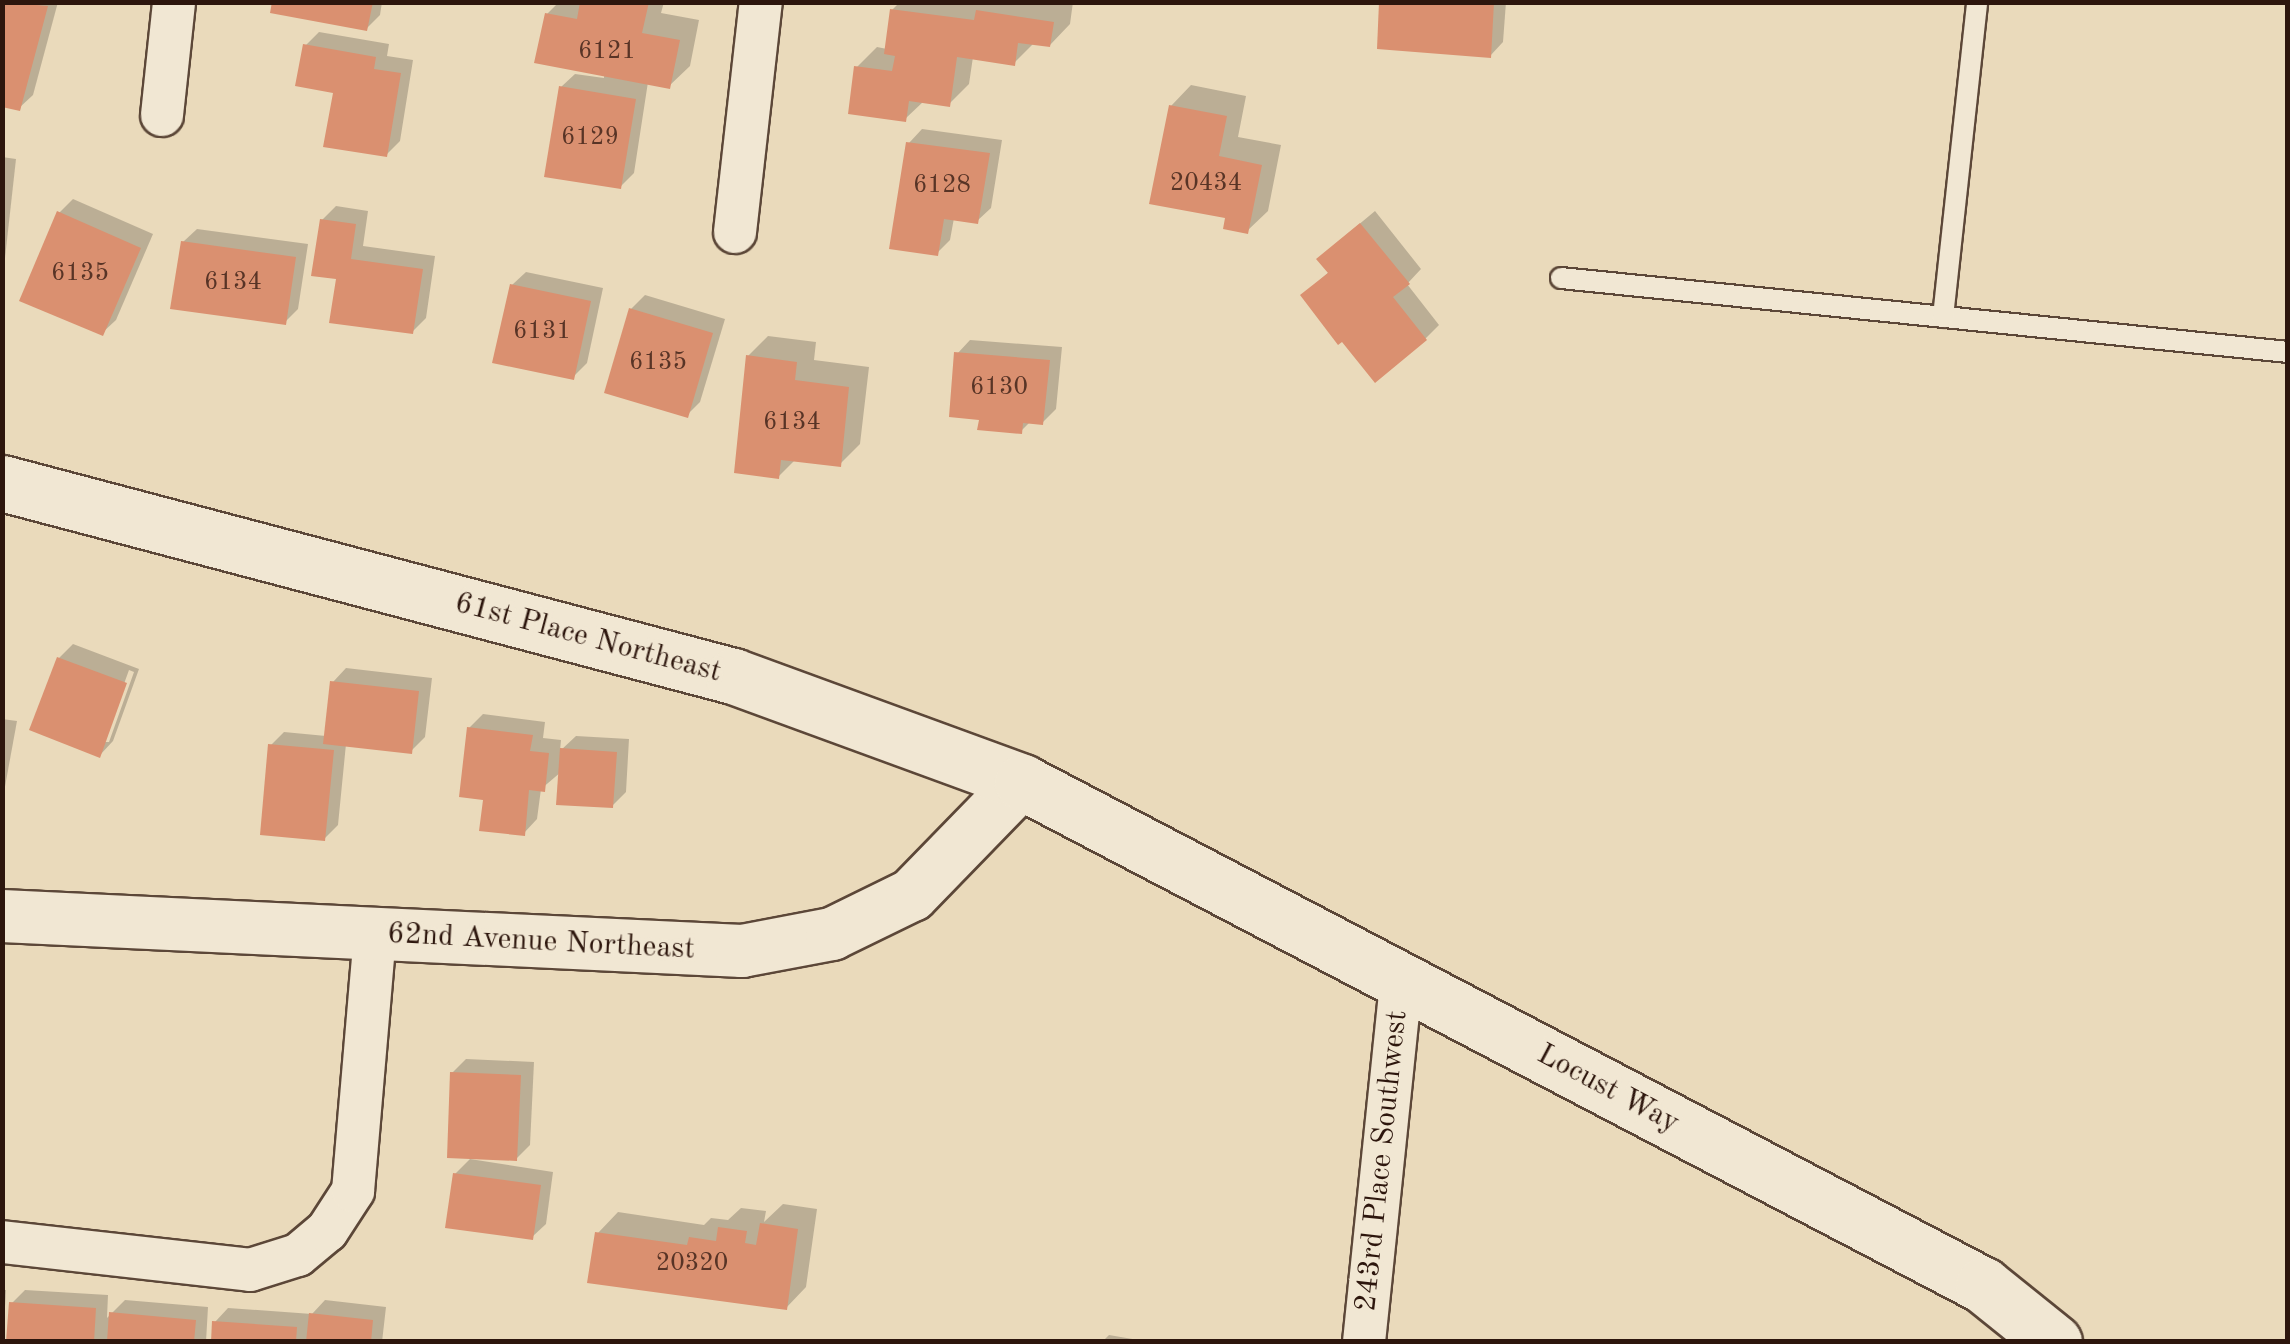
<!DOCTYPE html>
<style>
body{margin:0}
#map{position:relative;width:2290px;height:1344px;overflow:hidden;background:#eadabb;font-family:"Old Standard TT",serif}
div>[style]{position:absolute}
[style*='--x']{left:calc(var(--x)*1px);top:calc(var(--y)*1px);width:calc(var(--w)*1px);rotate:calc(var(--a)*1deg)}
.shadow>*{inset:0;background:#0003}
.building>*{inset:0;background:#da9070}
.roads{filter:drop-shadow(2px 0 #5c4738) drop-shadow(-2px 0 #5c4738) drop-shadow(0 2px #5c4738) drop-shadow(0 -2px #5c4738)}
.service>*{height:20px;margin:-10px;padding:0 10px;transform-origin:10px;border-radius:10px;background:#f1e7d3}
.minor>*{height:42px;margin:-21px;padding:0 21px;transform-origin:21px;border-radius:21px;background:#f1e7d3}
.tertiary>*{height:52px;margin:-26px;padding:0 26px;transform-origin:26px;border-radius:26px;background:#f1e7d3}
.secondary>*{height:55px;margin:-27.5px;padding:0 27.5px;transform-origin:27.5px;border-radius:27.5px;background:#f1e7d3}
span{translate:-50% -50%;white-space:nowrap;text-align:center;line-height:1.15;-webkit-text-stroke:8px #f1e7d3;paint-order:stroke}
.number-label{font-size:25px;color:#583426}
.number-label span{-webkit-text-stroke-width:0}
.street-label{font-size:30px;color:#2d160d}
.frame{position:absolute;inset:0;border:5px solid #2d160d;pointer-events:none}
</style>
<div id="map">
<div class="shadow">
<div style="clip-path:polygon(2px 2px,58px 2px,33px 95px,19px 108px)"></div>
<div style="clip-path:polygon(275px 2px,382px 2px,380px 15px,366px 29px)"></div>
<div style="clip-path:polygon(559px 2px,664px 2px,661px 13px,699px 20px,690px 66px,669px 86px,648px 82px,634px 173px,620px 187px,561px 87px,575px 74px,604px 78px,604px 74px,547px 14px)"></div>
<div style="clip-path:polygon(900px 2px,1073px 2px,1070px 24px,1050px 45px,1034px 43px,1014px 63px,973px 57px,969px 84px,949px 104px,924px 101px,905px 119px,856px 68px,877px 47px,887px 49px,892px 10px)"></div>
<div style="clip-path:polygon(1382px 2px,1506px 2px,1503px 42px,1490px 56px)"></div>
<div style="clip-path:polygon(319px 32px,389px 44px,387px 56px,413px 60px,400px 141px,386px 155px,306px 45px)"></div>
<div style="clip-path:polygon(1191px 85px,1246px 96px,1238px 137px,1281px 145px,1268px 211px,1247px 231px,1171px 106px)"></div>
<div style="clip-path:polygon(922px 129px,1002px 140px,991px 208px,977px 221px,954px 218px,950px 240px,937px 253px,909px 143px)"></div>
<div style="clip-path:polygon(2px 157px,16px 159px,2px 285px)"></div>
<div style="clip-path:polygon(73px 199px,153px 234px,116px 320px,102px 333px,59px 213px)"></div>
<div style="clip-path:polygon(336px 206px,368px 211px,363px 246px,435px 256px,426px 318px,412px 332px,339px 277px,322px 220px)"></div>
<div style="clip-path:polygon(1375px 211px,1421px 269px,1407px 284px,1439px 325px,1425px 339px,1342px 339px,1303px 295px,1330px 271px,1333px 246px)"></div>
<div style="clip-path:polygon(197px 229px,308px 244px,298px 309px,285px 322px,183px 242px)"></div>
<div style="clip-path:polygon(526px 272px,603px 288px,587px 363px,573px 377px,512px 285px)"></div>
<div style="clip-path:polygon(645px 295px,725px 319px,700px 402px,687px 415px,631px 309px)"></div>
<div style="clip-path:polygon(768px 336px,816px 342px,814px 360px,869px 367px,860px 444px,840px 464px,796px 459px,779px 476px,748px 356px)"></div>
<div style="clip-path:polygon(970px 340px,1062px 347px,1056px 409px,1043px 422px,1031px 421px,1021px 431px,981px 418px,957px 354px)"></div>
<div style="clip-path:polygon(evenodd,73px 644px,139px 669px,113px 741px,100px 755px,59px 658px,73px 644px,129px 670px,134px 672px,109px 742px,103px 742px,129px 670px)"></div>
<div style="clip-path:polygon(346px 668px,432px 678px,425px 737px,411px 751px,346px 744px,338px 825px,324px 839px,270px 746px,284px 732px,326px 736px,333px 682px)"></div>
<div style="clip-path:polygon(483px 714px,545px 722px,543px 738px,561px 740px,560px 751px,576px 736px,629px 739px,626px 792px,612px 806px,561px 772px,541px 789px,537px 819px,524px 833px,486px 798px,469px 728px)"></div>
<div style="clip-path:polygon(2px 719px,17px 721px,2px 803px)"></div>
<div style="clip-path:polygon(466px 1059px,534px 1062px,530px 1145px,516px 1159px,452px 1073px)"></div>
<div style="clip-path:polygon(470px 1159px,553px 1172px,546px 1224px,532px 1237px,455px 1174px)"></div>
<div style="clip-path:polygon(783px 1204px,817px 1209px,806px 1287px,786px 1308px,598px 1233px,618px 1212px,704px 1225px,711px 1218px,728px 1220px,741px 1208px,766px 1211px,764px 1222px)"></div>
<div style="clip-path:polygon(2px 1290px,6px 1290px,3px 1342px,2px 1342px)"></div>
<div style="clip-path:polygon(25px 1290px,108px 1295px,107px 1318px,125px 1300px,208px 1307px,206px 1342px,8px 1342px,11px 1304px)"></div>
<div style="clip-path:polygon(325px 1300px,386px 1307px,382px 1342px,213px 1342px,215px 1322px,228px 1308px,312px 1314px)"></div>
<div style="clip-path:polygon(1109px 1335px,1150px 1342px,1102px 1342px)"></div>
</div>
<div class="building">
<div style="clip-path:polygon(2px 2px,48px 6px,20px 111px,2px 107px)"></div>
<div style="clip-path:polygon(272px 2px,373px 2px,367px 31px,270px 13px)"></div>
<div style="clip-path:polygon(580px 2px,649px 2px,642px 33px,680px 40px,670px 89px,534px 63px,545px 13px,577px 19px)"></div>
<div style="clip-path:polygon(1379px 2px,1494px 2px,1491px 58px,1377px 49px)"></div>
<div style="clip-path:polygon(890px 9px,974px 20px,976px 10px,1054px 22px,1050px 47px,1018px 43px,1015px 66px,957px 57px,950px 107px,909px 101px,906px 122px,848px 114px,854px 66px,892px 71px,895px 56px,884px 54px)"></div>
<div style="clip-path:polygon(303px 44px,376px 57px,374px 69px,401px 73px,387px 157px,323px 147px,333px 93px,295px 86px)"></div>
<div style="clip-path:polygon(559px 86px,636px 99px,621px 189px,544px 177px)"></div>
<div style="clip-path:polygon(1169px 105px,1227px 116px,1219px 156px,1262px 165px,1248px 234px,1223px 229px,1225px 218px,1149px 204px)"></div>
<div style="clip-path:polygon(906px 142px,990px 153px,978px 224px,944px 219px,938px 256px,889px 249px)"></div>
<div style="clip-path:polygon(57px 211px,141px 248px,103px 336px,19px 301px)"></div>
<div style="clip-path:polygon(320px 219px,356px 224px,351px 259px,423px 269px,413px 334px,329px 323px,336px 279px,311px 276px)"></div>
<div style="clip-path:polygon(1360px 223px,1410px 284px,1393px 297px,1427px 340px,1375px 383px,1342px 342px,1338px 345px,1300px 295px,1328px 273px,1316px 259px)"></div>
<div style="clip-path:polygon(181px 241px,296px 257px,286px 325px,170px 309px)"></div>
<div style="clip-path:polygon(510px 284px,591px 301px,574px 380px,492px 363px)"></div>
<div style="clip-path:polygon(629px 308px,713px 333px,688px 418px,604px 393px)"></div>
<div style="clip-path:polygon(954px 352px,1050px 360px,1043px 425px,1023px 423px,1022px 434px,977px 430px,979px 420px,949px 417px)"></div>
<div style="clip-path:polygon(746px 355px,797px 362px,795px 380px,849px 387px,841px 467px,781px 460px,779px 479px,734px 473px)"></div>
<div style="clip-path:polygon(57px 657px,127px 683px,100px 758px,29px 730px)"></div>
<div style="clip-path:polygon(330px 681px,419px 691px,412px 754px,323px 744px)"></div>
<div style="clip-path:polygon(467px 727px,533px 735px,530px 751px,549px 753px,545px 792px,529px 790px,525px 836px,479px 831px,483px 800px,459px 797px)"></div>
<div style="clip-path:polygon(268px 744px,334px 750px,325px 841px,260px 835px)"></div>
<div style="clip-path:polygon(560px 748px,617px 752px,613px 808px,556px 805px)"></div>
<div style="clip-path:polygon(450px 1072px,521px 1075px,517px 1161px,447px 1158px)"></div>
<div style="clip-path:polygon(453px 1173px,541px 1185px,533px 1240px,445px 1228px)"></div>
<div style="clip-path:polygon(760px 1223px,798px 1229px,787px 1310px,587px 1283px,595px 1232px,687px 1245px,689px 1237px,716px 1241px,718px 1227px,747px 1231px,745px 1243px,756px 1245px)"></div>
<div style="clip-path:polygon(9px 1302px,96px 1308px,94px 1342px,6px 1342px)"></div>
<div style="clip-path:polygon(109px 1312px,196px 1320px,194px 1342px,107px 1342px)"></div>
<div style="clip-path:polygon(309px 1313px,373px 1320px,371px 1342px,306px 1342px)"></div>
<div style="clip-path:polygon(212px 1321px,297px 1327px,296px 1342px,211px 1342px)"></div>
</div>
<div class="roads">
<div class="service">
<div style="--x:1561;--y:278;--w:731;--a:5.81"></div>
<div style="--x:1943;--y:317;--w:317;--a:-83.8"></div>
</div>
<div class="minor">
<div style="--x:162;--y:115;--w:114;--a:-83.9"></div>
<div style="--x:735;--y:232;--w:231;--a:-83.6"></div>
<div style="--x:2;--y:1242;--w:250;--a:6.4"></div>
<div style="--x:250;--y:1270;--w:50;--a:-17.4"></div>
<div style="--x:298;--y:1255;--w:38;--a:-40"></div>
<div style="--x:327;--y:1231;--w:48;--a:-57"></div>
<div style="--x:353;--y:1191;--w:258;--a:-85.1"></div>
<div style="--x:1364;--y:1342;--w:363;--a:-84.1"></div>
</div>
<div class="tertiary">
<div style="--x:2;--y:916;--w:741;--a:2.71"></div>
<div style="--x:742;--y:951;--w:92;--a:-10.7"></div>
<div style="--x:832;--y:934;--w:89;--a:-26"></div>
<div style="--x:912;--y:895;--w:158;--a:-45.8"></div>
</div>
<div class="secondary">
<div style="--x:2;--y:483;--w:756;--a:14.79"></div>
<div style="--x:733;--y:676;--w:308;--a:20.1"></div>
<div style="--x:1022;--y:782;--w:1085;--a:27.63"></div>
<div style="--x:1983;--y:1285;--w:91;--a:38.8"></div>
</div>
</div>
<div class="number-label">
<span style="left:607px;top:52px">6121</span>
<span style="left:590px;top:138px">6129</span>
<span style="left:1206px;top:184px">20434</span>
<span style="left:942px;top:186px">6128</span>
<span style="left:80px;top:274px">6135</span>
<span style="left:233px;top:283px">6134</span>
<span style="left:542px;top:332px">6131</span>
<span style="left:658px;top:363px">6135</span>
<span style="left:999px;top:388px">6130</span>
<span style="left:792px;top:423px">6134</span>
<span style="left:692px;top:1264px">20320</span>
</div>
<div class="street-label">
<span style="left:588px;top:638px;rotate:15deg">61st Place Northeast</span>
<span style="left:541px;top:942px;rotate:3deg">62nd Avenue Northeast</span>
<span style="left:1608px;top:1089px;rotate:28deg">Locust Way</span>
<span style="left:1382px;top:1161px;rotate:-84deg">243rd Place Southwest</span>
</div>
<div class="frame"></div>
</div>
